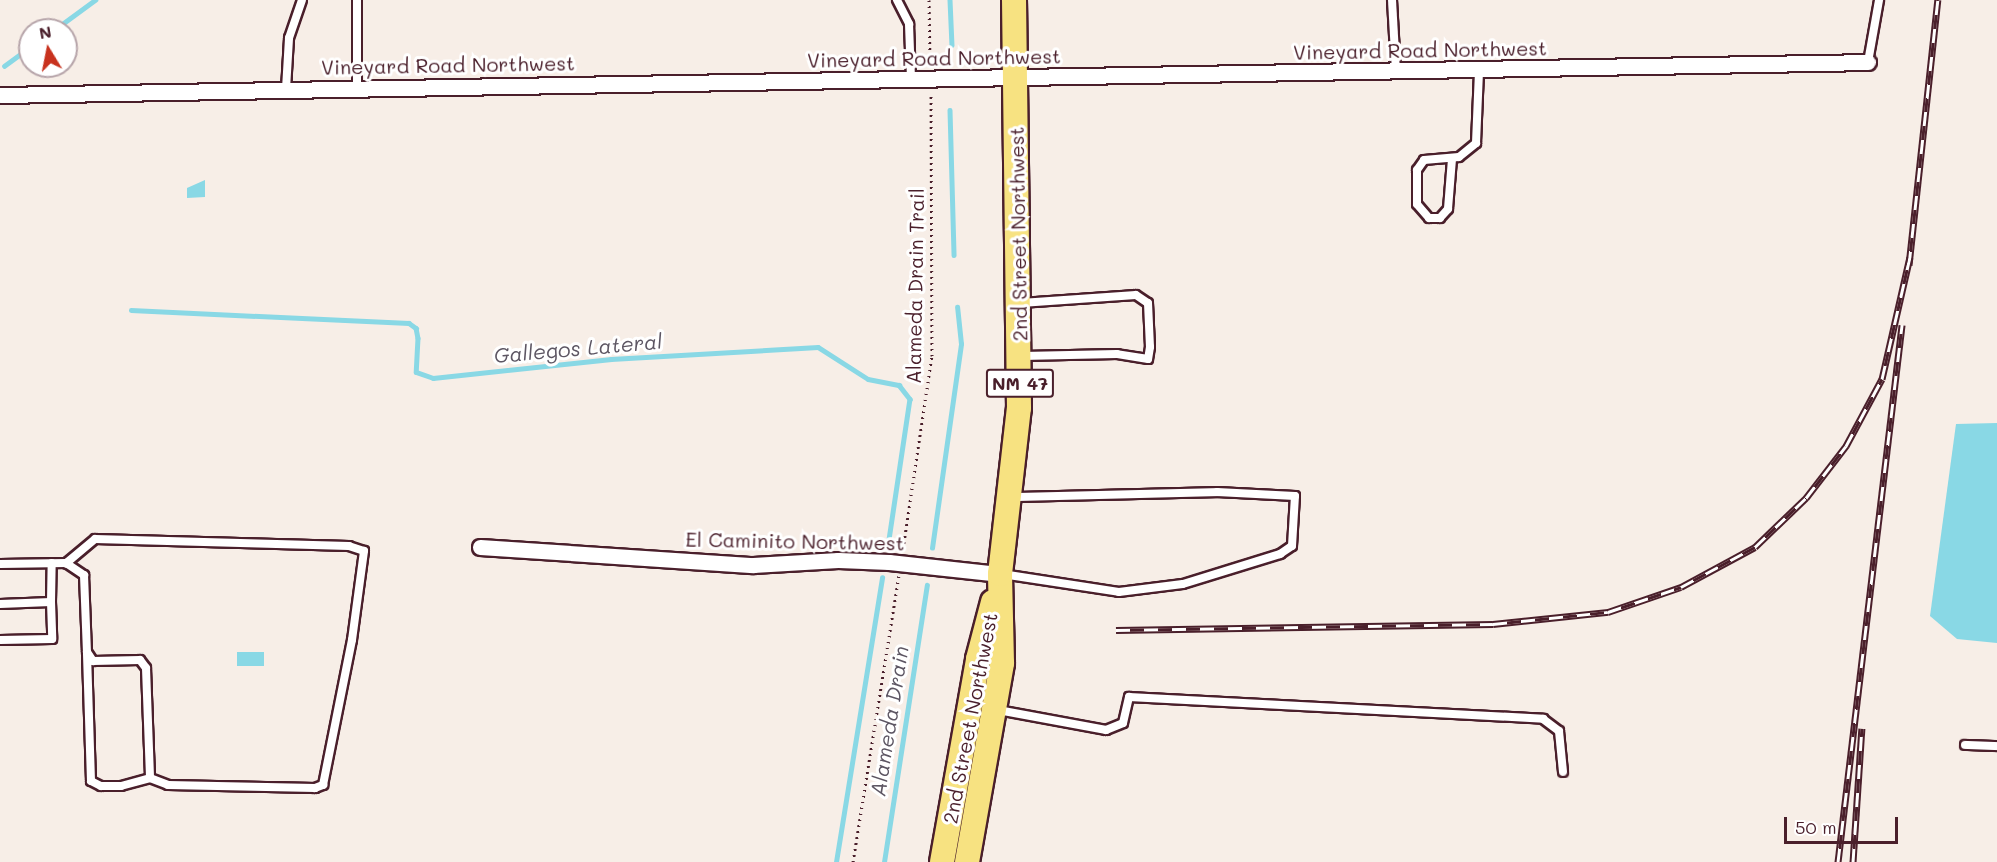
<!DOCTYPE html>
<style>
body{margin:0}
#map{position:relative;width:1997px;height:862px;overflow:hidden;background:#f7eee7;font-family:Mali,sans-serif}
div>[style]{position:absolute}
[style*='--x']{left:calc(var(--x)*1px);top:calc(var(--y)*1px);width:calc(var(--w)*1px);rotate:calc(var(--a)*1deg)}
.water>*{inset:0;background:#89d8e5}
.stream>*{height:4.5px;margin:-2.25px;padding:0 2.25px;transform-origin:2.25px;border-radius:2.25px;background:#89d8e5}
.path>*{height:3px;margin-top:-1.5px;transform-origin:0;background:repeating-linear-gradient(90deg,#4a1f2b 0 1.5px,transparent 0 6px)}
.roads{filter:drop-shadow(2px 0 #4a1f2b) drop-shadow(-2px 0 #4a1f2b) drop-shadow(0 2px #4a1f2b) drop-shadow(0 -2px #4a1f2b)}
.service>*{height:8px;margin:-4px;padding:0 4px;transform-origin:4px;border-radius:4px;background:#fff}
.minor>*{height:15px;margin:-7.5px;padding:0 7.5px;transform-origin:7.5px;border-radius:7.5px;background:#fff}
.primary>*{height:24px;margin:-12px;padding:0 12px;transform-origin:12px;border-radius:12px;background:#f7e281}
.rail>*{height:7px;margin-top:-3.5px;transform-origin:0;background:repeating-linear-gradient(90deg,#fff 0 14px,#4a1f2b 0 28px);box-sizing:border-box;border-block:2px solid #4a1f2b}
span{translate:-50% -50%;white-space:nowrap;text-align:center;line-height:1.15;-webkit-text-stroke:6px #fff;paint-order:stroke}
.shield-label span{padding:2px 4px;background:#fff;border:2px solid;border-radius:4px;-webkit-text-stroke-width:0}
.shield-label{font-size:18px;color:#4a1f2b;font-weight:700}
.street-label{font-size:20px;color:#4a1f2b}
.water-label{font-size:21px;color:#5d5663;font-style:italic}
.north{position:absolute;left:18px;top:18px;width:60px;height:60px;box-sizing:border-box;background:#fff;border:2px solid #b7a5aa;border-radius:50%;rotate:350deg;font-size:16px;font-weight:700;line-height:24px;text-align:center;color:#4a1f2b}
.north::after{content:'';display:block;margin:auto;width:21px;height:27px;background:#c8321e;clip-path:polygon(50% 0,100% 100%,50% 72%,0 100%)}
.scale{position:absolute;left:1784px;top:817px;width:114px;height:27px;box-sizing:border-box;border:3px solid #4a1f2b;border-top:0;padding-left:8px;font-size:18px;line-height:21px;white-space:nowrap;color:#4a1f2b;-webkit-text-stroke:4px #fff;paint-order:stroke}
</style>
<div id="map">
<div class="water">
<div style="clip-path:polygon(205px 180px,205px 197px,187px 198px,187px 188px)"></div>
<div style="clip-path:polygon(1997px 423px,1997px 643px,1957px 639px,1930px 616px,1956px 424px)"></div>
<div style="clip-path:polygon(237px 652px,264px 652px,264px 666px,237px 666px)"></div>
</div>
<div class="stream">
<div style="--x:950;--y:0;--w:45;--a:87.5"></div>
<div style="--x:54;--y:30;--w:51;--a:-36.2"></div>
<div style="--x:4;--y:66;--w:32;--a:-36"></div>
<div style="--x:950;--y:110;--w:145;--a:88.4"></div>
<div style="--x:131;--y:310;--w:278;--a:2.7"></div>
<div style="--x:409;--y:323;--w:9;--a:36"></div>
<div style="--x:416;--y:328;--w:10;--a:79"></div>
<div style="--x:418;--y:338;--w:34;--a:93"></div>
<div style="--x:416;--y:372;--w:18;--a:19"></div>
<div style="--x:433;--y:378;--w:179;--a:-6.1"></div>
<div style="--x:611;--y:359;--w:207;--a:-3.3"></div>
<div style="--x:818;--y:347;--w:59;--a:32.6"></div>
<div style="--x:868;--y:379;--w:32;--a:11"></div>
<div style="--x:899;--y:385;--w:18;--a:52"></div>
<div style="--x:910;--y:399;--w:150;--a:98.5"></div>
<div style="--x:932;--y:548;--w:206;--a:-81.9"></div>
<div style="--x:961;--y:344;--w:37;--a:-96"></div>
<div style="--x:836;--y:862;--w:288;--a:-80.8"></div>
<div style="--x:884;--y:862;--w:280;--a:-81.2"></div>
</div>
<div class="path">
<div style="--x:929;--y:0;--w:65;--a:89.1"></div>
<div style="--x:903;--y:549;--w:195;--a:-81.5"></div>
<div style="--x:932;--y:356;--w:263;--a:-90.2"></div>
<div style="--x:853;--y:862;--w:290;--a:-80.9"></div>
</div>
<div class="roads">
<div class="service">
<div style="--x:357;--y:0;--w:88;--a:90"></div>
<div style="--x:897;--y:0;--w:27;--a:63"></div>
<div style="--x:909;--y:24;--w:55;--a:87.9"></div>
<div style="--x:1392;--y:0;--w:71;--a:86.8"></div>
<div style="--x:1868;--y:62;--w:63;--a:-79.9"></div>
<div style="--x:286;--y:89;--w:51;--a:-86.6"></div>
<div style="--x:289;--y:38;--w:40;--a:-71.1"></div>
<div style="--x:1452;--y:159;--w:50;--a:94.6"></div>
<div style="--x:1448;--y:209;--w:12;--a:132"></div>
<div style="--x:1440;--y:218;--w:11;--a:180"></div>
<div style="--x:1429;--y:218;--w:18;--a:-131"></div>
<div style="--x:1417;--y:204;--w:34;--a:-90"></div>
<div style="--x:1417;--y:170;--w:12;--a:-55"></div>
<div style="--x:1424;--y:160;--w:35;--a:-5"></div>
<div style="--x:1459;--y:157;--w:22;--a:-39"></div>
<div style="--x:1476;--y:143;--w:73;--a:-87.6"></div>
<div style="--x:1021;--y:303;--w:115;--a:-4"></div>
<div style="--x:1136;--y:295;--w:14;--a:34"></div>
<div style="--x:1148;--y:303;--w:44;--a:87.4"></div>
<div style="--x:1150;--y:347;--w:12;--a:99"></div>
<div style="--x:1148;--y:359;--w:31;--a:-171"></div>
<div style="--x:1117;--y:354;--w:95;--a:178.8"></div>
<div style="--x:0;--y:564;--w:66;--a:-0.9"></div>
<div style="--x:66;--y:563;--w:22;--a:34"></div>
<div style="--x:84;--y:575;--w:77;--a:87.8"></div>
<div style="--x:87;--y:652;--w:11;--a:56"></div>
<div style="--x:93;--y:661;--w:47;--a:-1.2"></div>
<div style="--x:140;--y:660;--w:10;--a:53"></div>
<div style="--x:146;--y:668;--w:110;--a:87.9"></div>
<div style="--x:150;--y:778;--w:19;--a:21"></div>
<div style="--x:168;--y:785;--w:147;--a:1.2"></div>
<div style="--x:315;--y:788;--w:9;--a:-21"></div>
<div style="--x:323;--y:785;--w:148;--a:-78.7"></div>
<div style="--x:352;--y:640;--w:90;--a:-82.3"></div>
<div style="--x:364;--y:551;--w:16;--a:-162"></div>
<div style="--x:349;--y:546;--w:254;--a:-178.4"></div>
<div style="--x:95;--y:539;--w:38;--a:140"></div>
<div style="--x:1002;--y:574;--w:118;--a:8.7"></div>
<div style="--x:1119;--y:592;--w:64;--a:-7.1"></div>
<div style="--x:1183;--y:584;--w:102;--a:-17.2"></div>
<div style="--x:1280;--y:554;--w:14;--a:-34"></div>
<div style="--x:1292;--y:546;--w:50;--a:-86.6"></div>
<div style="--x:1295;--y:496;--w:78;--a:-177.1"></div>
<div style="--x:1217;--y:492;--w:206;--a:178.6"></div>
<div style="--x:51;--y:602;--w:39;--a:-89"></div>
<div style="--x:0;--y:604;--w:51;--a:-2.2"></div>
<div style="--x:51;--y:602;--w:37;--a:88"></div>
<div style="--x:52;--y:639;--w:52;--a:178.9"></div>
<div style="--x:87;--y:654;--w:127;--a:88.2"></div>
<div style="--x:91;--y:781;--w:11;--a:27"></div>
<div style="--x:101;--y:786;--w:20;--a:0"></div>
<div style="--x:121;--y:786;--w:30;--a:-15"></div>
<div style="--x:998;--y:710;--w:110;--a:10.5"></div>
<div style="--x:1106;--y:730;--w:18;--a:-22"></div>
<div style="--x:1123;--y:723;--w:27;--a:-77"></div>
<div style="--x:1129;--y:697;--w:415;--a:3"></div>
<div style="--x:1543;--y:719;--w:20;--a:37"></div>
<div style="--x:1559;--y:731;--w:41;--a:84.4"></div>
<div style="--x:1965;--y:745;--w:32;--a:2"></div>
</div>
<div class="minor">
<div style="--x:0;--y:95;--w:1868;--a:-1.01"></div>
<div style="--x:480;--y:547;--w:274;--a:3.8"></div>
<div style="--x:753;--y:565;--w:85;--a:-3.4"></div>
<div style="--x:838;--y:560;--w:51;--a:2.2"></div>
<div style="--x:889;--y:562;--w:112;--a:6.2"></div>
</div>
<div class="primary">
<div style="--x:942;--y:862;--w:206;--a:-79.9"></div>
<div style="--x:978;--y:659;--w:59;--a:-75.3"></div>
<div style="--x:967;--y:862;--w:202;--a:-80"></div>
<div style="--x:1002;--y:663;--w:89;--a:-91.3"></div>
<div style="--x:1000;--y:574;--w:167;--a:-83.5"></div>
<div style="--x:1019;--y:408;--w:408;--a:-90.7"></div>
</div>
</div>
<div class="rail">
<div style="--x:1909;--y:265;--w:267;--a:-83.8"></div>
<div style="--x:1116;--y:630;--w:377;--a:-0.9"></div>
<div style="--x:1493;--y:624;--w:116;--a:-6"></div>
<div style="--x:1608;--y:612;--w:77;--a:-18.9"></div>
<div style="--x:1681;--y:587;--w:84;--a:-28.4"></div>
<div style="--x:1755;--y:547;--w:71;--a:-43.9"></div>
<div style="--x:1806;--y:498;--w:66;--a:-52.4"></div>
<div style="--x:1846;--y:446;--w:76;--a:-61.8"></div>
<div style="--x:1882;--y:379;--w:125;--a:-77.1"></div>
<div style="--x:1838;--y:862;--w:541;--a:-83.2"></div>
<div style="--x:1853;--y:862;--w:134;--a:-86.2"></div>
</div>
<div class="shield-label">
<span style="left:1020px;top:383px">NM 47</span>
</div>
<div class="street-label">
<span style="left:1420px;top:50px;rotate:-1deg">Vineyard Road Northwest</span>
<span style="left:934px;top:58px;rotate:-1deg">Vineyard Road Northwest</span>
<span style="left:448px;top:65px;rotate:-1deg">Vineyard Road Northwest</span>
<span style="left:1018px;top:234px;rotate:-91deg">2nd Street Northwest</span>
<span style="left:915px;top:286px;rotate:-89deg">Alameda Drain Trail</span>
<span style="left:795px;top:541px;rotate:1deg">El Caminito Northwest</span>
<span style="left:970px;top:718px;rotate:-79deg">2nd Street Northwest</span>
</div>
<div class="water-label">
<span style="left:578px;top:348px;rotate:-5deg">Gallegos Lateral</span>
<span style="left:889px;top:721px;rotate:-81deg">Alameda Drain</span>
</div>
<div class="north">N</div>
<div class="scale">50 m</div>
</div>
